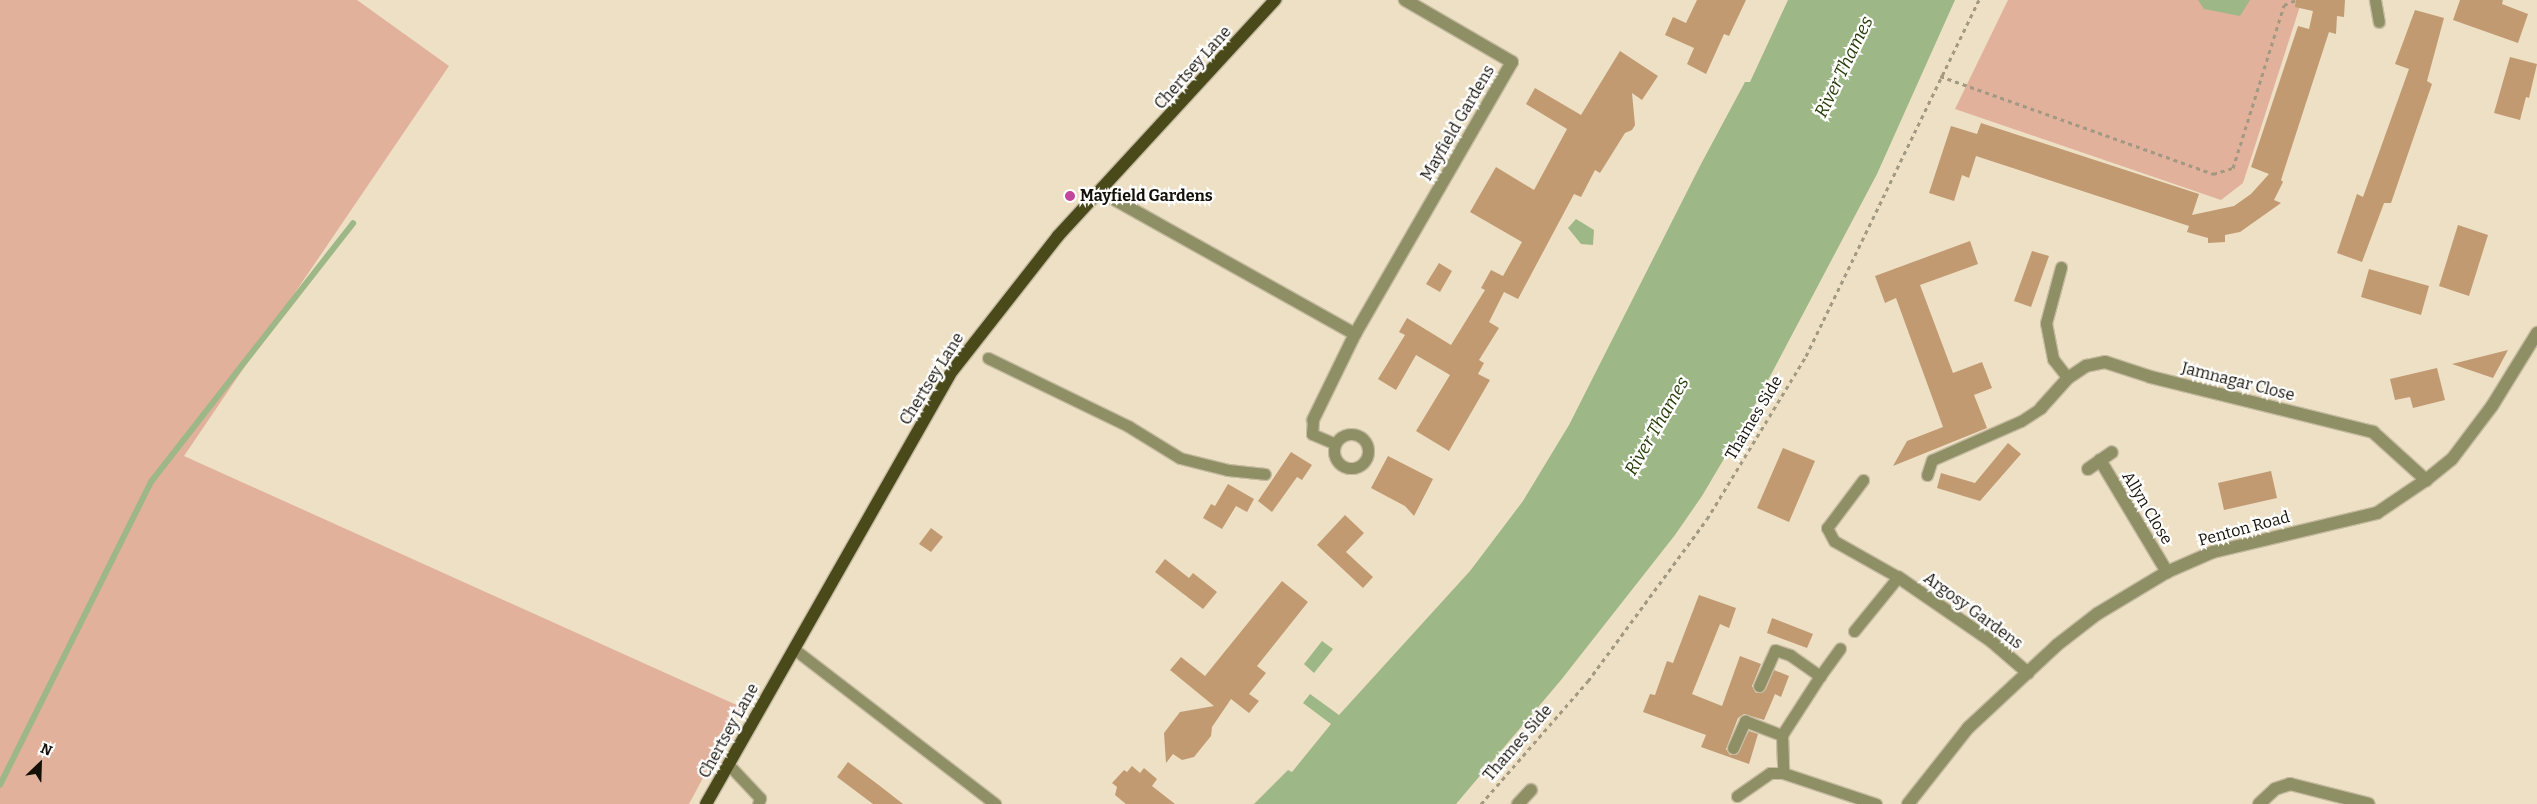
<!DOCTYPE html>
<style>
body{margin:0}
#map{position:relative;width:2537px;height:804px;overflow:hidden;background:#ede0c4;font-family:Bitter,serif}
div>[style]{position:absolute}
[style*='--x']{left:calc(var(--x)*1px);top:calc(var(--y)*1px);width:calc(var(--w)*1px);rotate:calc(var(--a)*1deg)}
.green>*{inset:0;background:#e1b19c}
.water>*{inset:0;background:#9eb787}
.stream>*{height:5.5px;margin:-2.75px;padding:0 2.75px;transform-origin:2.75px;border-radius:2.75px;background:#9eb787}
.building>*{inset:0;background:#c19a72}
.path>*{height:3px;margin-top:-1.5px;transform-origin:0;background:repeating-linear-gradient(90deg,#a29983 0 4px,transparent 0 8px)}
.roads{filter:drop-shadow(1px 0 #c6bba2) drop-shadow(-1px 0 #c6bba2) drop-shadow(0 1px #c6bba2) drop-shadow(0 -1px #c6bba2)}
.service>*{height:11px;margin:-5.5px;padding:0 5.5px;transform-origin:5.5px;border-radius:5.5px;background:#8e8f64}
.service>.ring{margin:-5.5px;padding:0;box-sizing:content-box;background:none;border:11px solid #8e8f64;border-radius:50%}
.minor>*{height:12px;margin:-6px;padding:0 6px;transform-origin:6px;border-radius:6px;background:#8e8f64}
.primary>*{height:12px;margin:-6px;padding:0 6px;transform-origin:6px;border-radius:6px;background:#49491a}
.dots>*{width:14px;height:14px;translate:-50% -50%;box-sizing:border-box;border:2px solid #fff;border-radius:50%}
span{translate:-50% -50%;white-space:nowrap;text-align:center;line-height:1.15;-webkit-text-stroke:4.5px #fff;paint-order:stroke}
.street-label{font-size:16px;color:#141007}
.poi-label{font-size:16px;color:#141007;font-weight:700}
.left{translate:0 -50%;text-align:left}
.water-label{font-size:18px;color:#263c06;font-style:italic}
.north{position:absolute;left:15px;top:739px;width:50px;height:50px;-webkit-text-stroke:4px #fff;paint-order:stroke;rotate:24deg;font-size:14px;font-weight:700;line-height:20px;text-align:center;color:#141007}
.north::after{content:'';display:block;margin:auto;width:18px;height:22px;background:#141007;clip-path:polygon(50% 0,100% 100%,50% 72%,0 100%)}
</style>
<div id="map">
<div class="green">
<div style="clip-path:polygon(0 0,357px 0,449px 66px,184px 456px,741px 707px,689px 804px,0 804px)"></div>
<div style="clip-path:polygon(2008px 0,2302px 0,2243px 183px,2221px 200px,1955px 109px)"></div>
</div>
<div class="water">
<div style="clip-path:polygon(1788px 0,1955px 0,1877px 174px,1748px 418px,1702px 496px,1675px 535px,1561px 680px,1456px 804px,1254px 804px,1288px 770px,1292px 772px,1331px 724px,1303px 703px,1310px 694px,1339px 715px,1470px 571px,1523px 501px,1569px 425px,1701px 164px,1745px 82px,1750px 82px)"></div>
<div style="clip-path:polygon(2198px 0,2250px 0,2240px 16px,2204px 9px)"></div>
<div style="clip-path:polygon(1576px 219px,1594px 230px,1593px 245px,1581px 244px,1568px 228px)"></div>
<div style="clip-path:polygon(1322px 641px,1333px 649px,1314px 673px,1304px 664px)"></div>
</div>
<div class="stream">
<div style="--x:0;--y:785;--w:339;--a:-63.5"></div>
<div style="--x:151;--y:482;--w:328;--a:-52"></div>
</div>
<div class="building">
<div style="clip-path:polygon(1697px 0,1746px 0,1729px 36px,1724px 34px,1706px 74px,1687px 64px,1694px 48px,1665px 35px,1673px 17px,1686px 23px)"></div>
<div style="clip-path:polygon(2296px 0,2345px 0,2344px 17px,2337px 16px,2336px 34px,2329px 32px,2281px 180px,2283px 182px,2274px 200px,2281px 203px,2240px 232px,2225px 235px,2225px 242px,2208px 243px,2208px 238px,2187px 232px,2189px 226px,1976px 156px,1969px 178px,1962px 175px,1954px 201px,1929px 193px,1951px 126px,1977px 134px,1981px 123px,2199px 194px,2192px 215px,2234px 206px,2251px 194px,2269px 174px,2251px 167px,2298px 26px,2309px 29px,2313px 11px,2295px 7px)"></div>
<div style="clip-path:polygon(2460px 0,2503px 0,2502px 4px,2528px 14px,2518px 43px,2453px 20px)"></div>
<div style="clip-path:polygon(2415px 10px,2444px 18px,2427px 81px,2432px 84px,2391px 203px,2384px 203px,2362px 262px,2337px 253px,2357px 194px,2363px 197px,2409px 69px,2395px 64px)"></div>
<div style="clip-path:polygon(1620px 51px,1658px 76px,1642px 100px,1632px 93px,1635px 125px,1632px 130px,1625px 133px,1600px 173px,1595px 170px,1581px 197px,1574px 194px,1518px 299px,1504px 292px,1489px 322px,1499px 328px,1479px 360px,1484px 363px,1478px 374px,1490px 380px,1449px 451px,1416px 431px,1450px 375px,1416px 355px,1396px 390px,1378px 379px,1405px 335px,1399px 332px,1407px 318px,1451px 345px,1485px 290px,1481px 288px,1491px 270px,1503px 276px,1522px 242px,1470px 212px,1496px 167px,1534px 190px,1567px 129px,1526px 104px,1535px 88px,1581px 115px)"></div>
<div style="clip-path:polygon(2510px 57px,2537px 64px,2529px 98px,2526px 97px,2520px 120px,2494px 113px)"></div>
<div style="clip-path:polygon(2458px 225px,2488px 235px,2469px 296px,2439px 286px)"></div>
<div style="clip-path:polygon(1970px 241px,1978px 264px,1920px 285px,1953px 373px,1982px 362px,1992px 388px,1974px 395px,1987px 428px,1893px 466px,1907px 441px,1943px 427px,1896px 298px,1885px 303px,1875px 276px)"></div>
<div style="clip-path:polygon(2032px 251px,2049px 256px,2031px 307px,2014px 301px)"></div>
<div style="clip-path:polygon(1439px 263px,1452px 271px,1440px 292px,1426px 284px)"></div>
<div style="clip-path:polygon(2369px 269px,2429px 286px,2421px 315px,2361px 297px)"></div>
<div style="clip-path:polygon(2508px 350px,2493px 378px,2452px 364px)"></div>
<div style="clip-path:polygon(2437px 368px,2445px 400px,2413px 408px,2410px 397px,2395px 400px,2390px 379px)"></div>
<div style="clip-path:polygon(2008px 443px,2021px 454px,1980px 501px,1937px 488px,1941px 473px,1975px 483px)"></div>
<div style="clip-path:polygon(1783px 448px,1815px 461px,1789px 522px,1757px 508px)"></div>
<div style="clip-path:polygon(1291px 452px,1312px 465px,1302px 480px,1297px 477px,1272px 512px,1258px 501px)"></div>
<div style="clip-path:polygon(1388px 456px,1433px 479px,1414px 516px,1405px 506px,1371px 488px)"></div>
<div style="clip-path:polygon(2271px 471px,2277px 498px,2224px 510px,2218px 483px)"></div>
<div style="clip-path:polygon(1228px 484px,1254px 499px,1247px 512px,1236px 506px,1222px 529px,1203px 518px,1211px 504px,1215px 506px)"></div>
<div style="clip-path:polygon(1345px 515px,1364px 533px,1346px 552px,1373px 577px,1363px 588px,1317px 545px)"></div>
<div style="clip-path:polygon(931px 528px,943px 537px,931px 552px,919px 544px)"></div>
<div style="clip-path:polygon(1165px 559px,1189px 578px,1193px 573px,1217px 592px,1203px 609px,1155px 572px)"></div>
<div style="clip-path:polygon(1282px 581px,1308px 602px,1257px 666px,1266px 673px,1249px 694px,1259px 701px,1249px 713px,1231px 699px,1212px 727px,1211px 736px,1194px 757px,1182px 760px,1173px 754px,1166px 763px,1164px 733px,1180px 712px,1214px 706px,1170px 670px,1181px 657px,1205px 676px)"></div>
<div style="clip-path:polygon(1699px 595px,1736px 608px,1729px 628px,1720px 624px,1692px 694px,1722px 706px,1740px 656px,1761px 664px,1752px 686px,1756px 693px,1766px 689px,1774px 670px,1789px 676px,1781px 697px,1775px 694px,1764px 720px,1744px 714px,1738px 718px,1726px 749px,1730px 755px,1737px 754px,1749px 731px,1758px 734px,1749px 764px,1701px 747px,1706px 735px,1643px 712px,1650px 694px,1655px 695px,1667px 661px,1673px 663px)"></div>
<div style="clip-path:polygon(1772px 618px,1813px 634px,1807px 648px,1767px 633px)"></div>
<div style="clip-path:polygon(848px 762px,880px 786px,903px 804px,873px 804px,837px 777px)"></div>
<div style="clip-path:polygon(1132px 766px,1140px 773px,1144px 768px,1157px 779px,1152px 786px,1175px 804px,1126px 804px,1115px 795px,1117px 787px,1112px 783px,1124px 770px,1127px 772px)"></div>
</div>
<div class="path">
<div style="--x:1940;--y:76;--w:290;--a:19.7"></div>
<div style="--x:2213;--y:174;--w:21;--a:-17"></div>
<div style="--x:2233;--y:168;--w:171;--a:-72.6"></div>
<div style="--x:2284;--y:5;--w:13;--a:-23"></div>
<div style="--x:1481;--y:804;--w:163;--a:-49"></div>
<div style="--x:1588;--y:681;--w:201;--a:-53.7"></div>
<div style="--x:1707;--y:519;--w:191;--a:-58.7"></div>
<div style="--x:1806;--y:356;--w:396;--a:-64.1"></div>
</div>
<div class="roads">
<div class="service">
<div style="--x:2375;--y:0;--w:22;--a:80"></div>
<div style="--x:2061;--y:267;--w:58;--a:105"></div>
<div style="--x:2046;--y:323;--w:37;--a:79"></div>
<div style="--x:2053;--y:359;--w:24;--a:52"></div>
<div style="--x:988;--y:358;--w:156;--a:25.9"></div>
<div style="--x:1128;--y:426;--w:61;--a:31.6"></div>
<div style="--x:1180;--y:458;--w:49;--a:14"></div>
<div style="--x:1228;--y:470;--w:37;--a:6"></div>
<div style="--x:1313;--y:420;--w:14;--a:94"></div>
<div style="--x:1312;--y:434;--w:25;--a:23"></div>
<div class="ring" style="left:1334px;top:434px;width:23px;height:23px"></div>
<div style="--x:1927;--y:475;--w:16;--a:-72"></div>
<div style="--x:1932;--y:460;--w:97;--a:-23.7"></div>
<div style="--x:2021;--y:421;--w:24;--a:-33"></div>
<div style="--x:1854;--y:631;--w:70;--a:-50.8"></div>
<div style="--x:1898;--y:577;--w:73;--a:-150.6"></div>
<div style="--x:1834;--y:541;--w:15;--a:-118"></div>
<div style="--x:1827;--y:528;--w:60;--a:-53.1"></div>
<div style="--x:794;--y:649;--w:254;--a:37.6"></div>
<div style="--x:1820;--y:676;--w:34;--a:-54"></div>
<div style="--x:1759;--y:686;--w:39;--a:-66"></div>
<div style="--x:1775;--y:650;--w:16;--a:18"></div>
<div style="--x:1790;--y:655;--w:37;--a:35"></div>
<div style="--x:1820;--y:676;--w:70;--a:122.8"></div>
<div style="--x:1782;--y:735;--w:38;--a:88"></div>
<div style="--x:1783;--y:773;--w:98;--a:18.4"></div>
<div style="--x:1733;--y:748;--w:30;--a:-66"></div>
<div style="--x:1745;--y:721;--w:40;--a:21"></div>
<div style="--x:728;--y:764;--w:47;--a:46.7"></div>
<div style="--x:760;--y:798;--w:6;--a:108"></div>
<div style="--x:1737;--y:796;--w:40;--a:-34.9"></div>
<div style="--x:1770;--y:773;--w:13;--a:0"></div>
</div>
<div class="minor">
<div style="--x:1101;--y:192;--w:291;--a:29.2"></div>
<div style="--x:1355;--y:334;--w:314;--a:-60"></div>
<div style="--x:1512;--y:62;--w:124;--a:-149.9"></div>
<div style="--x:2041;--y:408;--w:40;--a:-48"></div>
<div style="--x:2068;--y:378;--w:22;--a:-34"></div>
<div style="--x:2086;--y:366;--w:19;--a:-12"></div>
<div style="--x:2105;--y:362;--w:48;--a:18.1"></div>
<div style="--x:2151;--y:377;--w:229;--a:13.9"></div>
<div style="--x:2373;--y:432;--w:72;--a:42.2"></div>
<div style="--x:1313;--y:420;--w:96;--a:-64"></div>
<div style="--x:2100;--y:460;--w:131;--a:59.1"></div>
<div style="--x:2088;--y:469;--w:29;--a:-35"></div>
<div style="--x:1898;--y:577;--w:113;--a:34.5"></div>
<div style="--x:1991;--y:641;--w:49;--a:40.9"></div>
<div style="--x:1518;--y:804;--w:19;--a:-47"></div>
<div style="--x:1908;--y:804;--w:97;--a:-51.7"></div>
<div style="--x:1968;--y:728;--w:122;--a:-43"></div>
<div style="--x:2057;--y:645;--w:51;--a:-37.8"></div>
<div style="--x:2097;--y:614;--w:82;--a:-31"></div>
<div style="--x:2167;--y:572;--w:50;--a:-23.5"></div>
<div style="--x:2213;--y:552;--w:169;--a:-13.4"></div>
<div style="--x:2377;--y:513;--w:59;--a:-34"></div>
<div style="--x:2426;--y:480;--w:33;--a:-39"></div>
<div style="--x:2452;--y:459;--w:66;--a:-53"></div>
<div style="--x:2492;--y:406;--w:86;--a:-58.3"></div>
<div style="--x:2259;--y:804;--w:22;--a:-43"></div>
<div style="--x:2275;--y:789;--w:16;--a:-18"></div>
<div style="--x:2290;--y:784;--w:81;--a:14.2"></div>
</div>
<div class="primary">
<div style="--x:706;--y:804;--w:499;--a:-60.4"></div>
<div style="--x:953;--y:370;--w:170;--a:-51.9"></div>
<div style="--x:1058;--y:236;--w:321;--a:-47.4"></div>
</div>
</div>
<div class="dots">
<div style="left:1070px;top:196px;background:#c0479c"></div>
</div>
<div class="street-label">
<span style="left:1193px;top:68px;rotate:-48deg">Chertsey Lane</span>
<span style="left:1458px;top:123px;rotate:-60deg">Mayfield Gardens</span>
<span style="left:932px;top:379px;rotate:-58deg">Chertsey Lane</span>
<span style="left:2238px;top:382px;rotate:14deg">Jamnagar Close</span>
<span style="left:1754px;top:418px;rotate:-59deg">Thames Side</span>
<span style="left:2147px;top:508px;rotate:59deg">Allyn Close</span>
<span style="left:2244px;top:529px;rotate:-15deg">Penton Road</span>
<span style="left:1973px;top:611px;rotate:36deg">Argosy Gardens</span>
<span style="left:729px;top:731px;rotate:-61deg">Chertsey Lane</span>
<span style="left:1518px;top:743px;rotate:-49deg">Thames Side</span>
</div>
<div class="poi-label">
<span class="left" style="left:1080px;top:196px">Mayfield Gardens</span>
</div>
<div class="water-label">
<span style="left:1844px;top:67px;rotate:-64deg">River Thames</span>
<span style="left:1657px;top:426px;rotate:-60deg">River Thames</span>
</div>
<div class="north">N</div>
</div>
